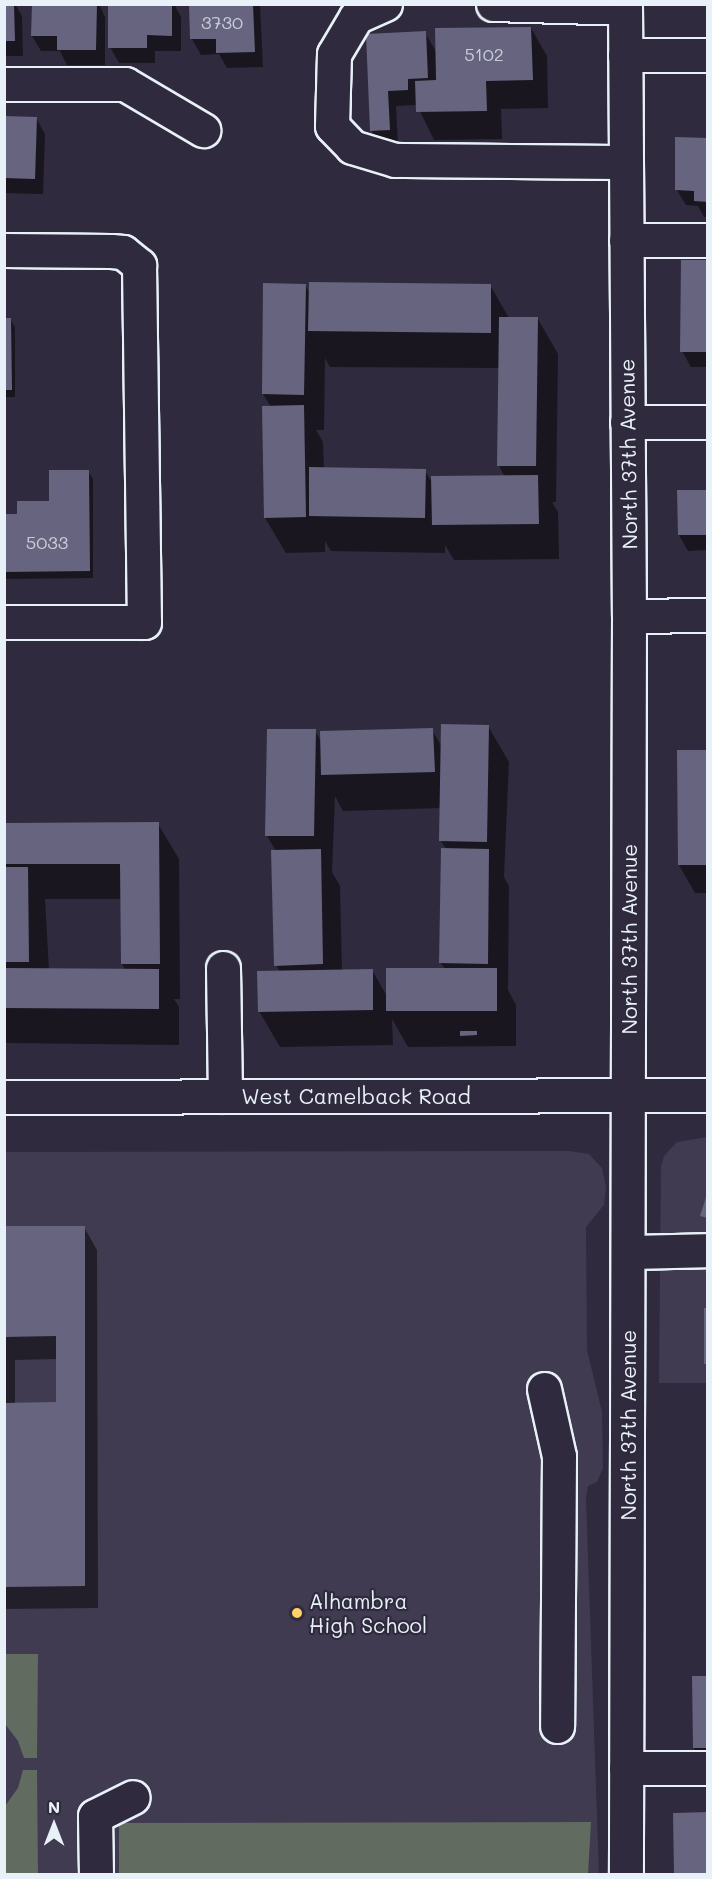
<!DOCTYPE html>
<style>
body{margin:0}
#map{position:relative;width:712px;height:1879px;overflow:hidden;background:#2f2a3d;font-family:Mali,sans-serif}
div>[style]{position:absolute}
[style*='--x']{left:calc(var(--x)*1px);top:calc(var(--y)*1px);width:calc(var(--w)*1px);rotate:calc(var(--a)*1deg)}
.built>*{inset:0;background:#403b51}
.green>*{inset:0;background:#616b60}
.shadow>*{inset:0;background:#0007}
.building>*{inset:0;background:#67647f}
.roads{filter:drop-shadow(2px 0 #e8f1f8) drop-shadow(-2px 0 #e8f1f8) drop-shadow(0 2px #e8f1f8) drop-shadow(0 -2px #e8f1f8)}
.minor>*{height:33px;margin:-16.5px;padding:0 16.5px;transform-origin:16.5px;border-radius:16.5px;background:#2f2a3d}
.major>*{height:33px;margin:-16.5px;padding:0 16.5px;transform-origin:16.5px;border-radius:16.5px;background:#2f2a3d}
.dots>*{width:16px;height:16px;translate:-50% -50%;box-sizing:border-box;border:3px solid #2f2a3d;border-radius:50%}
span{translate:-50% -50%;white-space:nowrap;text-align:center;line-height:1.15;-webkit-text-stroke:4.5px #2f2a3d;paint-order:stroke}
.number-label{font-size:18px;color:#c8ceda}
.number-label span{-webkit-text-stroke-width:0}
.street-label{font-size:21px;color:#e8f1f8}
.poi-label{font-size:21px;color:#e8f1f8}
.left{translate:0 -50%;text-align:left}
.frame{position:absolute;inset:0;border:6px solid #e8f1f8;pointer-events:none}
.north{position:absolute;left:24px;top:1795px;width:60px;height:60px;-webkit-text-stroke:4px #2f2a3d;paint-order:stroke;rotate:0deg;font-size:16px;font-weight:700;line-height:24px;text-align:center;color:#e8f1f8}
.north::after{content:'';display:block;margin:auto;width:21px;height:27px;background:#e8f1f8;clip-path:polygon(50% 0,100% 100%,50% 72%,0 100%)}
</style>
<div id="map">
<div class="built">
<div style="clip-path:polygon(707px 1137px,707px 1383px,659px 1383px,661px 1166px,664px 1156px,677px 1142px)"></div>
<div style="clip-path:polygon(569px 1151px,589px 1154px,602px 1168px,606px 1187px,604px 1205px,586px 1227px,587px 1350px,602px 1412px,603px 1468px,597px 1482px,588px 1486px,586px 1499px,599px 1874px,5px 1874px,4px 1152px)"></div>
</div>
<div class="green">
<div style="clip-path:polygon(5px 1654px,38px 1654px,37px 1758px,24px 1758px,18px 1741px,5px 1724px)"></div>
<div style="clip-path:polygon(23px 1770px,37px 1770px,38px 1874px,5px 1874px,5px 1806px,18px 1788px)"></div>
<div style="clip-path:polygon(591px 1822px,588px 1874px,119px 1874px,119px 1823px)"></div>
</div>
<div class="shadow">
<div style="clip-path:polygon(4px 4px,15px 4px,22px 16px,23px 56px,4px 56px)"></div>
<div style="clip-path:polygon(33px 4px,99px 4px,105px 17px,105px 65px,67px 65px,60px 51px,41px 51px,32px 36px)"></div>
<div style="clip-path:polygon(110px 4px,174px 4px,181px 17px,181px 51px,155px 51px,155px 63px,119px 63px,110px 47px)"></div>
<div style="clip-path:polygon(190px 4px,260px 4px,263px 67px,227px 68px,219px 54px,201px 55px,192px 39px)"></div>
<div style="clip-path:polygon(531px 28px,547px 56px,548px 108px,501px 109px,502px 139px,434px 140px,417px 105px,396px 106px,398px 146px,381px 146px,372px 131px,368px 35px,425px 33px,437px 53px)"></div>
<div style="clip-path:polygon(4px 117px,36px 118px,45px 134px,43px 194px,4px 193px)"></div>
<div style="clip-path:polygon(708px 139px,708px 217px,704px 217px,698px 206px,686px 205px,677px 190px)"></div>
<div style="clip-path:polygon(708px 262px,708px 367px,691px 367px,682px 351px)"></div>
<div style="clip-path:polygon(evenodd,305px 285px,310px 294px,490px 285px,509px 318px,538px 319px,558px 354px,556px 502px,552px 502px,558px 512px,559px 559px,454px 560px,445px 545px,445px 553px,331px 551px,325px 541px,325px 552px,286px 553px,265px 518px,271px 407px,263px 394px,305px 285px,325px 358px,330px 367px,500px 368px,499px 466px,505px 477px,433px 484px,425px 471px,324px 469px,323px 442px,316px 430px,324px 430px,325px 358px)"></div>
<div style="clip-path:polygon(4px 319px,10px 319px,15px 327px,15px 397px,4px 397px)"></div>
<div style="clip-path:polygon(88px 471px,93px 479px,93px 578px,4px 579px,4px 515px,19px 515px,51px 502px)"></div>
<div style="clip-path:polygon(708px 491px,708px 550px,688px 551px,679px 535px,678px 492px)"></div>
<div style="clip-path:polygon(evenodd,488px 726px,509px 762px,504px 877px,509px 886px,508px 990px,516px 1005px,516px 1046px,408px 1047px,392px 1019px,393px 1045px,280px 1047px,259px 1011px,280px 972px,276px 965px,276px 851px,267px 836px,315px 731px,322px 743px,432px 730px,442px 747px,488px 726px,335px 796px,343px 811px,441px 808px,441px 841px,446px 849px,441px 963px,445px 969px,388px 998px,372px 970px,342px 971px,340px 886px,332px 872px,335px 796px)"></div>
<div style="clip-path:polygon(708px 751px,708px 893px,695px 893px,679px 865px)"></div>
<div style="clip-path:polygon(evenodd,158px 824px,179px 859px,180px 999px,174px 999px,179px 1007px,179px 1045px,6px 1043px,4px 825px,158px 824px,45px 899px,122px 899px,122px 964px,126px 971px,49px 970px,45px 899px)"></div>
<div style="clip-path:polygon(evenodd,84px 1227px,97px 1250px,98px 1608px,4px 1609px,4px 1228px,84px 1227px,57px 1359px,57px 1403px,15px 1404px,15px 1360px,57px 1359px)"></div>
<div style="clip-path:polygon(708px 1677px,708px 1763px,703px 1764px,694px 1748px)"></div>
</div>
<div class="building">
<div style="clip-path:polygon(5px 4px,14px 4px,15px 41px,5px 41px)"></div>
<div style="clip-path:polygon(32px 4px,97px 4px,96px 50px,57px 50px,57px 36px,31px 36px)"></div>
<div style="clip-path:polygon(108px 4px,172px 4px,172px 36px,147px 35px,147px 48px,108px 48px)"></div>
<div style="clip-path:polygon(189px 4px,253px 4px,255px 52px,216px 53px,216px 39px,190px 39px)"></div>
<div style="clip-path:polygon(531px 27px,533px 80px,486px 81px,487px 111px,416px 112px,415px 81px,436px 80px,435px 28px)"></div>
<div style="clip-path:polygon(426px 31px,428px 78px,408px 79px,408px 90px,388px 91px,390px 130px,370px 131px,366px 34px)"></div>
<div style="clip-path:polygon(4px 116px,37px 117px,35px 179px,4px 178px)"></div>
<div style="clip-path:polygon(675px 137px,708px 138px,708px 202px,694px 201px,694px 191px,675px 190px)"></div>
<div style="clip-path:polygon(681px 260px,708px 260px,708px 352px,680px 352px)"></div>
<div style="clip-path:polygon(309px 282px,491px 284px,491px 333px,308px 331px)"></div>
<div style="clip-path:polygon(263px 283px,306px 284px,304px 395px,262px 394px)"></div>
<div style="clip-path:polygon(499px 317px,538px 317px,536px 466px,497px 466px)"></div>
<div style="clip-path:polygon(4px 318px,11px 318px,12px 390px,4px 390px)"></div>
<div style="clip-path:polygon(304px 405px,306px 517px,264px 518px,262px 406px)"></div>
<div style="clip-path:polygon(309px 467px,426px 469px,425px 518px,309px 516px)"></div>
<div style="clip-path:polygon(49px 470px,89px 470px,90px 571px,4px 572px,4px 514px,17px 514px,17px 501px,49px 501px)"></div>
<div style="clip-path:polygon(538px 475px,539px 524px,432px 525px,431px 476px)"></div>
<div style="clip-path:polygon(677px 490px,708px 490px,708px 535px,678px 535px)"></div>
<div style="clip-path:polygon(441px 724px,489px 725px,487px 842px,439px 841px)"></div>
<div style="clip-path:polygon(433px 728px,435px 772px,321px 775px,320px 731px)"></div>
<div style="clip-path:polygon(267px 729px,316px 729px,314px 836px,265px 836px)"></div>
<div style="clip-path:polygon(677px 750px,708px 750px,708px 865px,678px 865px)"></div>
<div style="clip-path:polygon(159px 822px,160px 964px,121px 964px,120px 864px,4px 864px,4px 823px)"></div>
<div style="clip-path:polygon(441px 848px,489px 849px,488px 964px,439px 963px)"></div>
<div style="clip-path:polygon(321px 849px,323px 964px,274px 966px,271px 850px)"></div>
<div style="clip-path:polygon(4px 867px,28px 867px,29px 962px,4px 962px)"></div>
<div style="clip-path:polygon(4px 968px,159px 969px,159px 1009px,4px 1008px)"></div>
<div style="clip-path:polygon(386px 968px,497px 968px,497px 1011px,386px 1011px)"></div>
<div style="clip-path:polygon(373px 969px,373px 1010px,258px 1012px,257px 971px)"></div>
<div style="clip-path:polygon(460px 1031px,477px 1031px,477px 1035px,460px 1036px)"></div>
<div style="clip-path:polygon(707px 1194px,708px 1194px,708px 1218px,700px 1216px)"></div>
<div style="clip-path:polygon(4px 1226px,85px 1226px,85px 1586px,4px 1587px,4px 1403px,56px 1402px,56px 1336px,4px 1337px)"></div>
<div style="clip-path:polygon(704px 1308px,708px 1308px,708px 1364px,704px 1364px)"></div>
<div style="clip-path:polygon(692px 1676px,708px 1676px,708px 1748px,693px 1748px)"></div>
<div style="clip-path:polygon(708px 1812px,708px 1874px,674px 1874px,673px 1813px)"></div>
</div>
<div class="roads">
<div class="minor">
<div style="--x:385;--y:4;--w:32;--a:156"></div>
<div style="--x:356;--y:17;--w:43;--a:120.7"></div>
<div style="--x:334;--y:54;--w:72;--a:91.6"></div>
<div style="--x:332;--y:126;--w:29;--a:46"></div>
<div style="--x:352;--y:147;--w:45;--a:16.8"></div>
<div style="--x:395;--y:160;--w:231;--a:0.5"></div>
<div style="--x:493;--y:4;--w:132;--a:1.7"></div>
<div style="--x:625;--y:4;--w:612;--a:89.63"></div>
<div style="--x:629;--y:616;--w:1258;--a:90.14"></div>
<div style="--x:625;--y:55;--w:83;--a:0"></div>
<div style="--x:4;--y:84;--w:121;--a:0"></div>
<div style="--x:125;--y:84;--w:91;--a:30.5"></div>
<div style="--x:626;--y:240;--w:82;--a:0"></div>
<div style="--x:4;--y:250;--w:107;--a:0.5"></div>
<div style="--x:111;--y:251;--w:12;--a:5"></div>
<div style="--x:123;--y:252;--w:21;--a:39"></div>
<div style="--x:139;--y:265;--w:357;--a:89.2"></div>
<div style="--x:144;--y:622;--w:140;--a:180"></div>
<div style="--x:627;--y:422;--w:81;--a:0"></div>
<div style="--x:629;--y:616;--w:79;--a:-0.7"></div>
<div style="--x:223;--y:968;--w:128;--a:89.1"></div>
<div style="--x:628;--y:1252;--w:80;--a:-1.4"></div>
<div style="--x:544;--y:1389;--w:69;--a:77.4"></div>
<div style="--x:559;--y:1456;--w:270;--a:90.4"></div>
<div style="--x:626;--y:1768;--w:82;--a:0"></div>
<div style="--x:96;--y:1874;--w:58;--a:-91"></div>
<div style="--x:95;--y:1816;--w:42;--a:-26.6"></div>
</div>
<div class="major">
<div style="--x:4;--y:1097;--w:704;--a:-0.16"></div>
</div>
</div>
<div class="dots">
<div style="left:297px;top:1613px;background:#ffd166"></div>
</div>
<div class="number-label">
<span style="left:222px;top:22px">3730</span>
<span style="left:484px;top:54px">5102</span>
<span style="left:47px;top:542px">5033</span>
</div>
<div class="street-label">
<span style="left:628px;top:454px;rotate:-91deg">North 37th Avenue</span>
<span style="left:629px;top:939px;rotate:-90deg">North 37th Avenue</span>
<span style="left:356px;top:1096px">West Camelback Road</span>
<span style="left:628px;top:1425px;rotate:-90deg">North 37th Avenue</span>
</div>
<div class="poi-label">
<span class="left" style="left:309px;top:1613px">Alhambra<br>High School</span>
</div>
<div class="frame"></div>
<div class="north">N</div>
</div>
